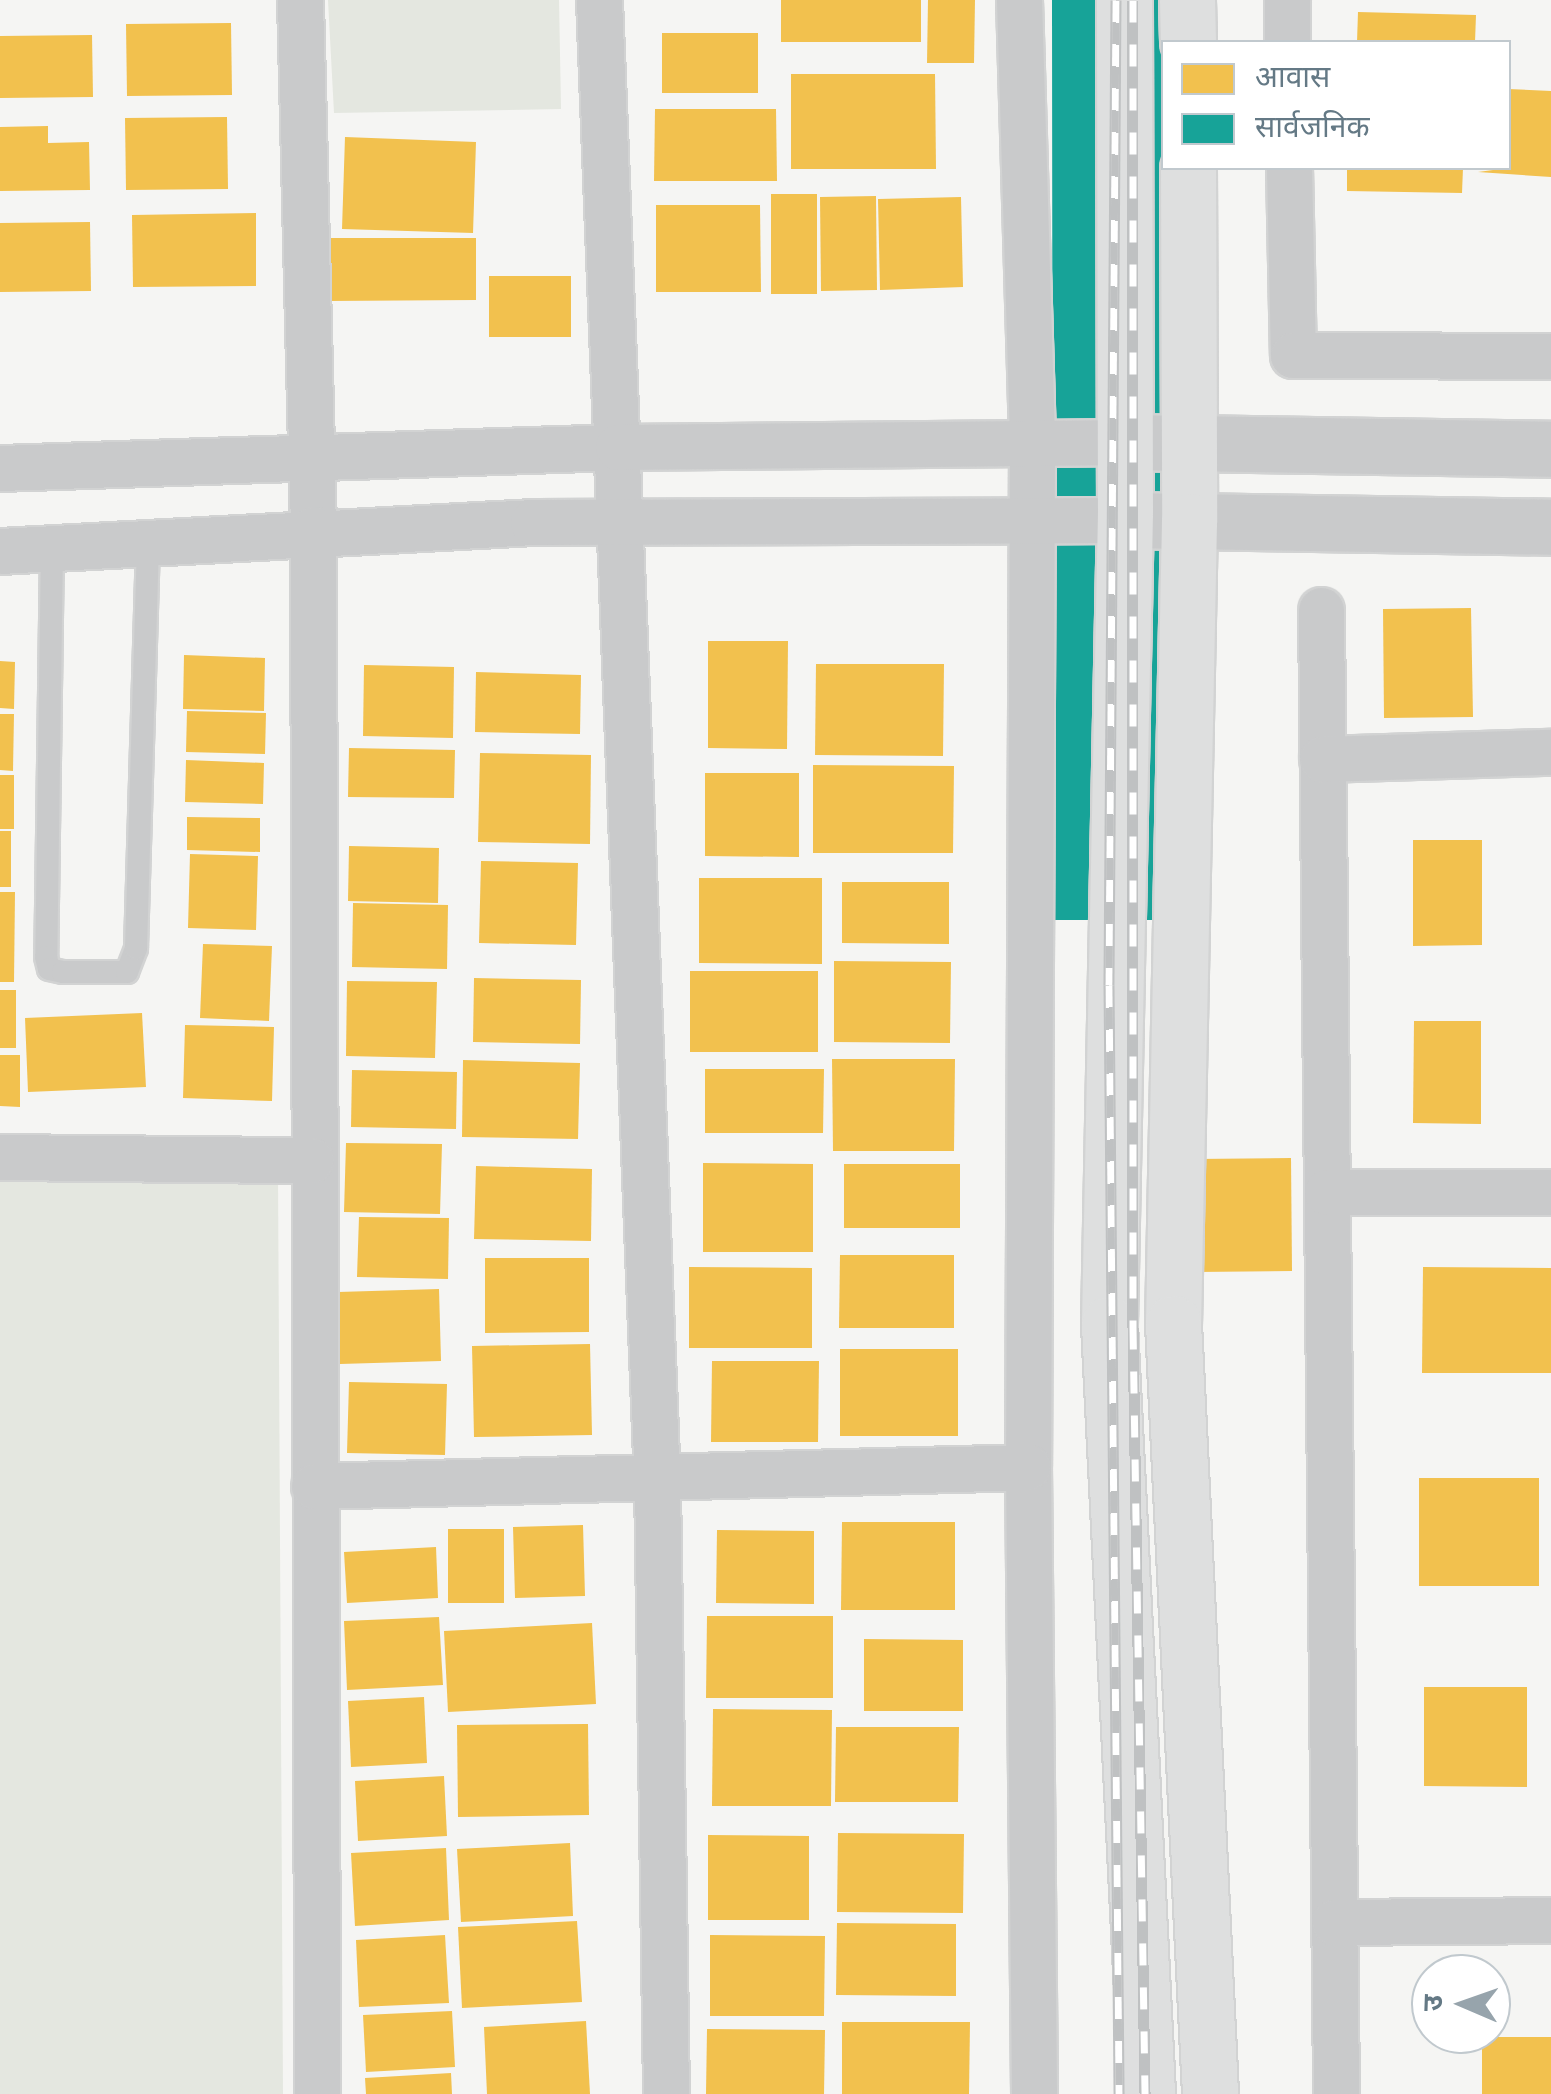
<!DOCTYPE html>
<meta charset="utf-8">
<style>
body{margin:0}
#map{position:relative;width:1551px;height:2094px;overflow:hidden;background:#f5f5f3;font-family:"Roboto Condensed","Noto Sans Devanagari",sans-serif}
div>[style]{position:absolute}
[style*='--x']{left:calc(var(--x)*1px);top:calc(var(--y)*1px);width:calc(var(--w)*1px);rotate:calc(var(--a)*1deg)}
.green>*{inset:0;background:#e4e7e0}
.homes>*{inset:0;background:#f2c14e}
.public>*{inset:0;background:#17a398}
.roads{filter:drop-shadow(2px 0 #d2d3d3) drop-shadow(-2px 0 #d2d3d3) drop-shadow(0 2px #d2d3d3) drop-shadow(0 -2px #d2d3d3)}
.service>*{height:22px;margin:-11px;padding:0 11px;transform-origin:11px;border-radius:11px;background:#c9cacb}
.minor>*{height:45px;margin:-22.5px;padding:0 22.5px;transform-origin:22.5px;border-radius:22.5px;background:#c9cacb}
.tertiary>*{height:55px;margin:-27.5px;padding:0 27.5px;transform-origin:27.5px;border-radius:27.5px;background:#c9cacb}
.secondary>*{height:55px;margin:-27.5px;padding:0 27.5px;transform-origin:27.5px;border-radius:27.5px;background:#dedfdf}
.rail>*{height:11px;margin-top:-5.5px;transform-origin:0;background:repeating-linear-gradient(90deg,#fff 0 22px,#bfc1c2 0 44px);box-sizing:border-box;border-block:2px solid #bfc1c2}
span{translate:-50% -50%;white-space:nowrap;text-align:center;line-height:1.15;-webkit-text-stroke:10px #fff;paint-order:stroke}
.legend{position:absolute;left:1161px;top:40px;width:350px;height:130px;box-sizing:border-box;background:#fff;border:2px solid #c1c9ce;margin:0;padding:12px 18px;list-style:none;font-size:30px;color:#647985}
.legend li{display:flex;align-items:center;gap:20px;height:50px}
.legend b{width:50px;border:2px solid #c1c9ce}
.north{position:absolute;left:1411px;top:1954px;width:100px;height:100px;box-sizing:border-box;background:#fff;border:2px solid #c1c9ce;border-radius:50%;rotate:272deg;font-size:28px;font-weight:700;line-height:40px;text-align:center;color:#647985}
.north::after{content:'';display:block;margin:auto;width:35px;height:45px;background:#97a4ac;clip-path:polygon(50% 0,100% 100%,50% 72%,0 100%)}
</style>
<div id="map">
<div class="green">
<div style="clip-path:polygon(328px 0,559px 0,561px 109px,334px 113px)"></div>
<div style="clip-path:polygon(0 1174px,278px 1175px,283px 2094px,0 2094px)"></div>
</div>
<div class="homes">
<div style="clip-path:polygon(781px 0,921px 0,921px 42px,781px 42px)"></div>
<div style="clip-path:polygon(928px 0,975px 0,974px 63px,927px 63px)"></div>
<div style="clip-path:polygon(1358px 12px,1476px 15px,1475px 42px,1357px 42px)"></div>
<div style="clip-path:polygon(231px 23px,232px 95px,127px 96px,126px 24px)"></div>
<div style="clip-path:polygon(662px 33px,758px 33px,758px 93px,662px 93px)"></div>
<div style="clip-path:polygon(92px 35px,93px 97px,0 98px,0 36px)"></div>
<div style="clip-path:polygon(791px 74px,935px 74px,936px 169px,791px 169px)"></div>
<div style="clip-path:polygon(1508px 89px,1551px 91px,1551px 177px,1478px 172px,1508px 168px)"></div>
<div style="clip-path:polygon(655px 109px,776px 109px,777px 181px,654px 181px)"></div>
<div style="clip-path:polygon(227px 117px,228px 189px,126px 190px,125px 118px)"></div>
<div style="clip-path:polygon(48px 126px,48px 143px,89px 142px,90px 190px,0 191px,0 127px)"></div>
<div style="clip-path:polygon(345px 137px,476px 142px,473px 233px,342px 229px)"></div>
<div style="clip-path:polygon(1347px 168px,1463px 168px,1462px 193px,1347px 191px)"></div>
<div style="clip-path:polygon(771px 194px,817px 194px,817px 294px,771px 294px)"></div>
<div style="clip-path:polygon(876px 196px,877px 290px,821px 291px,820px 197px)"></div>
<div style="clip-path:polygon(961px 197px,963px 287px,880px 290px,878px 199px)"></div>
<div style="clip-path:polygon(656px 205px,760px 205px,761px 292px,656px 292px)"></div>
<div style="clip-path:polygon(256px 213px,256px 286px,133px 287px,132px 215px)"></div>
<div style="clip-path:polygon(90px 222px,91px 291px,0 292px,0 223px)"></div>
<div style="clip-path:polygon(327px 238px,476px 238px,476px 300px,327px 301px)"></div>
<div style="clip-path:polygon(489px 276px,571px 276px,571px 337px,489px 337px)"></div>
<div style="clip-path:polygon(1471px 608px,1473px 717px,1384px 718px,1383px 609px)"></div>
<div style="clip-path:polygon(708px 641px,788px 641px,787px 749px,708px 748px)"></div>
<div style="clip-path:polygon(184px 655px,265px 658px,264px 711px,183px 709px)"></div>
<div style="clip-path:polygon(0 661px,15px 662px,14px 709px,0 708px)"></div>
<div style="clip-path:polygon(816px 664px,944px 664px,943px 756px,815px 755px)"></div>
<div style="clip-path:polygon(364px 665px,454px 667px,453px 738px,363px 736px)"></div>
<div style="clip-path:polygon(476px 672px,581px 675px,580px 734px,475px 732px)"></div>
<div style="clip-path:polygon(187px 711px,266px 713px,265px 754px,186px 752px)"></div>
<div style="clip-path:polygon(0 714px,14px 714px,13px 771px,0 770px)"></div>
<div style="clip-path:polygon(349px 748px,455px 750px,454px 798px,348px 797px)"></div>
<div style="clip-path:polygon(480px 753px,591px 755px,590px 844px,478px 842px)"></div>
<div style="clip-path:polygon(186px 760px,264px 763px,263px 804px,185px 802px)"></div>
<div style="clip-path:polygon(813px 765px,954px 766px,953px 853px,813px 853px)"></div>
<div style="clip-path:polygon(705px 773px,799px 773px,799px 857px,705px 856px)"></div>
<div style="clip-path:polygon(0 775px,14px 775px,14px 829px,0 829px)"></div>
<div style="clip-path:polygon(187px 817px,260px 818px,260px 852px,187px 850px)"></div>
<div style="clip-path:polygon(0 831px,11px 831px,11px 887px,0 887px)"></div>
<div style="clip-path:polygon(1413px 840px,1482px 840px,1482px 945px,1413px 946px)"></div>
<div style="clip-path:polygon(349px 846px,439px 848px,438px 903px,348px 901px)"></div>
<div style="clip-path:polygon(190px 854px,258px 856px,256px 930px,188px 928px)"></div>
<div style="clip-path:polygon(481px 861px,578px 863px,576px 945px,479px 943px)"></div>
<div style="clip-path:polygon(699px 878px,822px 878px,822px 964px,699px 963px)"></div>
<div style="clip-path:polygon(842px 882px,949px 882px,949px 944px,842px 943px)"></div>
<div style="clip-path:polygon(0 892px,15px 892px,14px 982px,0 982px)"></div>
<div style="clip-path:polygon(353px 903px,448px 905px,447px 969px,352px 967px)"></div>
<div style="clip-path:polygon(203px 944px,272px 946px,269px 1021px,200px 1018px)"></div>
<div style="clip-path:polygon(834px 961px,951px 962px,950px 1043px,834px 1042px)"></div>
<div style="clip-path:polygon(690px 971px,818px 971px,818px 1052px,690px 1052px)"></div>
<div style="clip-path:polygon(474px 978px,581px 980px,580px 1044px,473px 1042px)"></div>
<div style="clip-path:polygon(347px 981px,437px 982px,435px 1058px,346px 1056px)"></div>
<div style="clip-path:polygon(0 990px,16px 990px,16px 1048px,0 1048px)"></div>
<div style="clip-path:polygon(142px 1013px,146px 1087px,28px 1092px,25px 1018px)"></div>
<div style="clip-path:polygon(1414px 1021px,1481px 1021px,1481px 1124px,1413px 1123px)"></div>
<div style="clip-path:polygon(185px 1025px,274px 1027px,272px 1101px,183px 1098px)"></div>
<div style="clip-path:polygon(0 1055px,20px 1055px,20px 1107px,0 1106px)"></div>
<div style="clip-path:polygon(832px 1059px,955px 1059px,954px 1151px,833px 1151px)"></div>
<div style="clip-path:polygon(463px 1060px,580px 1063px,578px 1139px,462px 1137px)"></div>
<div style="clip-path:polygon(705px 1069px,824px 1069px,823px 1133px,705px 1133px)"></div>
<div style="clip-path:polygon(352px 1070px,457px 1072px,456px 1129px,351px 1127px)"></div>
<div style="clip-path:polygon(346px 1143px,442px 1144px,440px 1214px,344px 1212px)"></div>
<div style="clip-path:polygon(1291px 1158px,1292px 1271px,1196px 1272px,1195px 1159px)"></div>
<div style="clip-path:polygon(703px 1163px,813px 1164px,813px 1252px,703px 1252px)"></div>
<div style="clip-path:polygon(844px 1164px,960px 1164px,960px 1228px,844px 1228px)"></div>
<div style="clip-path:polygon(476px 1166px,592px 1169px,591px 1241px,474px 1239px)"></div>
<div style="clip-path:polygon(359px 1217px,449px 1218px,448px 1279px,357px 1277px)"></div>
<div style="clip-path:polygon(840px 1255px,954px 1255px,954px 1328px,839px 1328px)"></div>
<div style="clip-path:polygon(485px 1258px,589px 1258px,589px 1332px,485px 1333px)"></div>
<div style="clip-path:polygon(689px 1267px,812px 1268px,812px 1348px,689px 1348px)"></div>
<div style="clip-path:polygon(1423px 1267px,1551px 1268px,1551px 1373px,1422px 1373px)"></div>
<div style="clip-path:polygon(439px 1289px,441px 1361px,340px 1364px,338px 1292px)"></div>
<div style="clip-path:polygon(590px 1344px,592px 1435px,474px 1437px,472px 1346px)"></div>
<div style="clip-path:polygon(840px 1349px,958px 1349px,958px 1436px,840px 1436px)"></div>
<div style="clip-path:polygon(712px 1361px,819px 1361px,818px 1442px,711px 1442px)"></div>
<div style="clip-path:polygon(349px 1382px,447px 1384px,445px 1455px,347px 1453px)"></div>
<div style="clip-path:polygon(1419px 1478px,1539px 1478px,1539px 1586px,1419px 1586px)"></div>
<div style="clip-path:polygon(842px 1522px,955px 1522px,955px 1610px,841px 1610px)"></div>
<div style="clip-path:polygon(583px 1525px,585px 1596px,515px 1598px,513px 1527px)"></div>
<div style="clip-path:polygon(448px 1529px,504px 1529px,504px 1603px,448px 1603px)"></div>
<div style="clip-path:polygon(717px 1530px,814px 1531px,814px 1604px,716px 1603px)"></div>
<div style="clip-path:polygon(436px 1547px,438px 1598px,347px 1603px,344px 1552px)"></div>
<div style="clip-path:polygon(707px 1616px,833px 1616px,833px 1698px,706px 1698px)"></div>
<div style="clip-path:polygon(439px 1617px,443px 1685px,347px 1690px,344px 1621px)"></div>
<div style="clip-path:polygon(592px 1623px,596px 1704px,448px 1712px,444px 1631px)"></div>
<div style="clip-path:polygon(864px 1639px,963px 1640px,963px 1711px,864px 1711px)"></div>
<div style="clip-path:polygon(1424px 1687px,1527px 1687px,1527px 1787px,1424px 1786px)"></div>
<div style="clip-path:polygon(424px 1697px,427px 1763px,351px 1767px,348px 1701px)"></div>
<div style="clip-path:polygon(713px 1709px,832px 1710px,831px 1806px,712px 1806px)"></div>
<div style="clip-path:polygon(588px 1724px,589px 1815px,458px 1817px,457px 1725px)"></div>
<div style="clip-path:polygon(836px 1727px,959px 1727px,958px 1802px,835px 1802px)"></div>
<div style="clip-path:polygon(444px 1776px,447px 1836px,358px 1841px,355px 1781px)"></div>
<div style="clip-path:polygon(838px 1833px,964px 1834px,963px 1913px,837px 1912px)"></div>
<div style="clip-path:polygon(708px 1835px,809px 1836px,809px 1920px,708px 1920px)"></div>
<div style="clip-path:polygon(570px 1843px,573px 1916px,461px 1922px,457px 1849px)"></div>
<div style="clip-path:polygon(446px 1848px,449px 1920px,355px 1926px,351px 1853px)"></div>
<div style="clip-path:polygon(577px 1921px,582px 2002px,462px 2008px,458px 1927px)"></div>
<div style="clip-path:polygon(837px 1923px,956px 1924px,956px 1996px,836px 1995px)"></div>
<div style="clip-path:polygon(445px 1935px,449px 2003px,359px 2007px,356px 1940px)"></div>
<div style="clip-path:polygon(710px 1935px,825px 1936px,824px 2016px,710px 2016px)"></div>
<div style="clip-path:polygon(452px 2011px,455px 2067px,366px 2072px,363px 2015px)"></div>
<div style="clip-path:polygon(586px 2021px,590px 2094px,487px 2094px,484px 2027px)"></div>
<div style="clip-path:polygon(842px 2022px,970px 2022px,969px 2094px,842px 2094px)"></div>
<div style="clip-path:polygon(707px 2029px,825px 2030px,824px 2094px,706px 2094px)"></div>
<div style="clip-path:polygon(1482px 2037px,1551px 2037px,1551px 2094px,1482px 2094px)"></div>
<div style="clip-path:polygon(451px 2073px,452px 2094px,366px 2094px,365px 2078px)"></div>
</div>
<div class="public">
<div style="clip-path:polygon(1052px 0,1190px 0,1164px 42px,1164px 168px,1191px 920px,1053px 920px)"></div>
</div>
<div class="roads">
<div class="service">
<div style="--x:52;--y:547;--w:410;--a:90.8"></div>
<div style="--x:46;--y:957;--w:12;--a:76"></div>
<div style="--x:49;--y:969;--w:14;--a:12"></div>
<div style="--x:63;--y:972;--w:64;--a:0"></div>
<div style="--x:127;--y:972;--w:26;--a:-69"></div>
<div style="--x:136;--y:948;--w:407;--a:-88.3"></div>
</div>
<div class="minor">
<div style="--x:300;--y:0;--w:529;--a:88.59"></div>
<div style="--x:313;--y:529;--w:1565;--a:89.85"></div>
<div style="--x:599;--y:0;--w:1482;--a:87.76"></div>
<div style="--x:657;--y:1481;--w:613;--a:89.16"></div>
<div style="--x:1019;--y:0;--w:445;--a:88.3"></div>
<div style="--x:1032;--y:445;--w:1022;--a:90.22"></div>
<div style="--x:1028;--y:1467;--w:627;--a:89.45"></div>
<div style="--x:1287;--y:0;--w:42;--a:90"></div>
<div style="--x:1289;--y:168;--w:187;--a:88.8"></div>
<div style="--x:1293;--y:355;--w:258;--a:0.2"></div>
<div style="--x:0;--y:468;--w:618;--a:-1.95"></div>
<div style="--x:618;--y:447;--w:507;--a:-0.57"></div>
<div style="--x:0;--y:551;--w:534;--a:-3.11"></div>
<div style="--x:533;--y:522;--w:592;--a:-0.19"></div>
<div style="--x:1321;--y:610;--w:1484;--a:89.42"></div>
<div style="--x:1322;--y:759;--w:229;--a:-1.8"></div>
<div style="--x:0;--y:1157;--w:311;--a:0.6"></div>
<div style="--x:1327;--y:1192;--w:224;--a:0"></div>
<div style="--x:314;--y:1486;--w:714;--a:-1.52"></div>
<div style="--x:1334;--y:1922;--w:217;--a:-0.5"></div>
</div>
<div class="tertiary">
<div style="--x:1125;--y:442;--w:426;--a:0.9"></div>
<div style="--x:1125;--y:520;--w:426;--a:0.9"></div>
</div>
<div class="secondary">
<div style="--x:1124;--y:0;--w:512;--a:89.89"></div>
<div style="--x:1125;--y:512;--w:812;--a:91.13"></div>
<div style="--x:1109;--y:1324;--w:771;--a:87.17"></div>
<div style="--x:1187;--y:0;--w:42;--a:88.6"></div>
<div style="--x:1188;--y:168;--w:353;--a:89.8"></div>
<div style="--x:1189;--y:521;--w:802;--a:91.14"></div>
<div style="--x:1173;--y:1323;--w:772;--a:87.25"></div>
</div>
</div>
<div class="rail">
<div style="--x:1116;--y:0;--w:985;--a:90.41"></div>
<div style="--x:1109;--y:985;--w:1109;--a:89.48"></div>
<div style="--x:1133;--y:0;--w:1327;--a:90"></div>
<div style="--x:1133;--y:1327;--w:767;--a:89.1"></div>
</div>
<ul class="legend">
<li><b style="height:28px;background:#f2c14e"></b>आवास</li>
<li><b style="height:28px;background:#17a398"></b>सार्वजनिक</li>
</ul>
<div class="north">उ</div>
</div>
